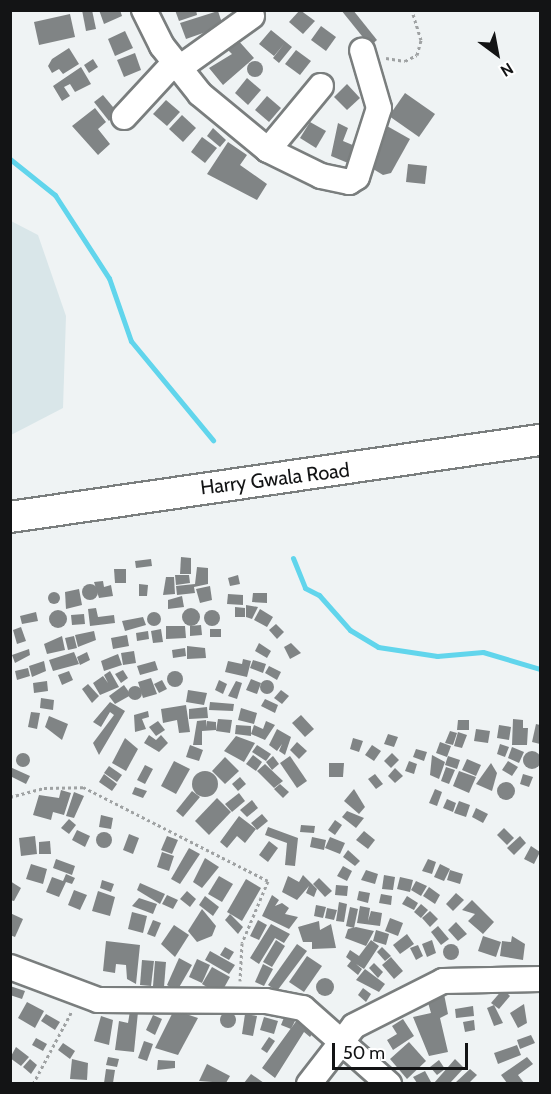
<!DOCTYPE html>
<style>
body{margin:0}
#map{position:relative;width:551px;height:1094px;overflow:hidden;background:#eff3f4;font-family:Cabin,sans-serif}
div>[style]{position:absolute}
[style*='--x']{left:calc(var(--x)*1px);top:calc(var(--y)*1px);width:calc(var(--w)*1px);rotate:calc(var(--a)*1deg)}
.built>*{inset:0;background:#d9e6e9}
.stream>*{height:5px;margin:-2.5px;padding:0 2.5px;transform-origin:2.5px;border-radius:2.5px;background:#61d5ec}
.building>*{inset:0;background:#808485}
.round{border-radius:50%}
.path>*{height:3px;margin-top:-1.5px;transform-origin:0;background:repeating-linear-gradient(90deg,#9fa2a3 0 3px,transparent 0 6px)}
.roads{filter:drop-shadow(2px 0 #7a7e7e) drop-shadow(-2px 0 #7a7e7e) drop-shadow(0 2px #7a7e7e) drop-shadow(0 -2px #7a7e7e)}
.minor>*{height:24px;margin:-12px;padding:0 12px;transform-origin:12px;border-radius:12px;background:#fff}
.major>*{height:30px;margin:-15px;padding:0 15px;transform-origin:15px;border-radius:15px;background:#fff}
span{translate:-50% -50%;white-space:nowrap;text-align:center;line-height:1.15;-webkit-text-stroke:6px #fff;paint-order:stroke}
.street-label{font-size:20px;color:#131415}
.frame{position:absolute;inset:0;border:12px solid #131415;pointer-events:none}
.north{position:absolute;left:467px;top:24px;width:60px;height:60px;-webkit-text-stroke:4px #fff;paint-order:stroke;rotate:148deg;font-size:16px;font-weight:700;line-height:24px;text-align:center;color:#131415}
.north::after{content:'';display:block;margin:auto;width:21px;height:27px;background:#131415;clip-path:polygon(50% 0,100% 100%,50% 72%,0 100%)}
.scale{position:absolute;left:332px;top:1043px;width:136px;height:27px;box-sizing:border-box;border:3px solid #131415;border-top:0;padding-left:8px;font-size:18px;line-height:21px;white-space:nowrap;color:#131415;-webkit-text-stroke:4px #fff;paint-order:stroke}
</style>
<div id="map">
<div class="built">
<div style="clip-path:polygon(11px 221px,38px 235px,66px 316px,63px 408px,11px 435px)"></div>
</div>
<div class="stream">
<div style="--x:10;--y:159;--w:58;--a:38.7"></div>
<div style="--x:55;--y:195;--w:99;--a:57"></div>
<div style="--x:109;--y:278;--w:67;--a:70.8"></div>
<div style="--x:131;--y:341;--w:129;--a:50.4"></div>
<div style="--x:293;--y:558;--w:32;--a:68"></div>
<div style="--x:305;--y:588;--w:16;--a:27"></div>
<div style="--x:319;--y:595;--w:47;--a:48.5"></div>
<div style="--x:350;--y:630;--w:33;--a:31"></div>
<div style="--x:378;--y:647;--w:60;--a:8.7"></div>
<div style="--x:437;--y:656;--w:46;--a:-5"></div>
<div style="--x:483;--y:652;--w:59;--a:16.6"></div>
</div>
<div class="building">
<div style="clip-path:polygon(82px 10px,92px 10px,96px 29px,86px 31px)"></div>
<div style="clip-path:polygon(99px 10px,120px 10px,122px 16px,104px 24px)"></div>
<div style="clip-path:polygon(175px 10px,196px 10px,197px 15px,179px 21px)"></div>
<div style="clip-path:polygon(300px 10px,315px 21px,303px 34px,289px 22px)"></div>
<div style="clip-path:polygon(341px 10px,353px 10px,377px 40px,370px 46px)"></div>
<div style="clip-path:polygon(218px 11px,223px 26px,186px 39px,180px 23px)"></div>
<div style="clip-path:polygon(70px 14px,75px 37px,39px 45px,34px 22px)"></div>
<div style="clip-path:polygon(321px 26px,336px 37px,326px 51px,311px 40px)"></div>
<div style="clip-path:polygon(271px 30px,292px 47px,279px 63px,273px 58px,284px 44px,274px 56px,259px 44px)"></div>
<div style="clip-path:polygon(125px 31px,133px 48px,115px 56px,108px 39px)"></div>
<div style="clip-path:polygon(237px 39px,254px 58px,223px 85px,209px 68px,232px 54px,226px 48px)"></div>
<div style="clip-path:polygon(69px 48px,79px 64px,63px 74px,59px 69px,52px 73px,48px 66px,52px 59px)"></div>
<div style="clip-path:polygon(296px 50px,311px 61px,300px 75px,285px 64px)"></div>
<div style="clip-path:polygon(135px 53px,141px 70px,124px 77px,117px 60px)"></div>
<div style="clip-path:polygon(93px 59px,98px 67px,89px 73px,84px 65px)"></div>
<div class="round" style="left:247px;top:61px;width:16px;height:16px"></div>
<div style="clip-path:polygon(81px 67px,91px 84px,75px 92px,70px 84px,64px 87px,70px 96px,62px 101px,53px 86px)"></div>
<div style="clip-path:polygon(247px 78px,261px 90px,248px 105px,235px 93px)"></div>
<div style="clip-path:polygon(347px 84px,360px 98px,347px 110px,334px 97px)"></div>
<div style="clip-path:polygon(405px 93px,435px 114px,419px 137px,389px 116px)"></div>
<div style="clip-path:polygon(103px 95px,118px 113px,109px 121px,94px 102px)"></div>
<div style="clip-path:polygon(267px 96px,281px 108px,269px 122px,255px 110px)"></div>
<div style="clip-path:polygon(166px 100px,180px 112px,167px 126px,153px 114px)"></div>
<div style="clip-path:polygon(95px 108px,106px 122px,98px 129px,110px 144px,98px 155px,72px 126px)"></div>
<div style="clip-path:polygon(182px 115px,196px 128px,183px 142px,169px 129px)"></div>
<div style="clip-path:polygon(310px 122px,326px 131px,316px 148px,300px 138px)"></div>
<div style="clip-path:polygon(338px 123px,348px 128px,343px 141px,355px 146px,348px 163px,331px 156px)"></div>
<div style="clip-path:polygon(387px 126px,410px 139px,391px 173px,383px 175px,365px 164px)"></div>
<div style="clip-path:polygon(213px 128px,226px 140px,220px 147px,207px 136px)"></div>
<div style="clip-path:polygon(202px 137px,217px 148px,205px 163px,191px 152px)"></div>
<div style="clip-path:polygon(228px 142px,247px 155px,240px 165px,267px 184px,257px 200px,207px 174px)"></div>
<div style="clip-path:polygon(408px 164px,427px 166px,425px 184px,406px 182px)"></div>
<div style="clip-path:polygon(181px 557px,191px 558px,191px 574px,180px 574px)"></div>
<div style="clip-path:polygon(151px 559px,152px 566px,136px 568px,135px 561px)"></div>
<div style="clip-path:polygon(197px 567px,208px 568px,208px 584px,194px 587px,195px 593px,177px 595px,176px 586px,195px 584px)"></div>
<div style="clip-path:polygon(114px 569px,126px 569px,126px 583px,115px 583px)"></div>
<div style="clip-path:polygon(175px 575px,189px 575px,190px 583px,176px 585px)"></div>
<div style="clip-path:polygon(238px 575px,240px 584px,230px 586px,228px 578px)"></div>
<div style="clip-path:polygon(166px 577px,174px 577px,175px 594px,163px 595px)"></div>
<div style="clip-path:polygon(103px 581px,104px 587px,111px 585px,113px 596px,99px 598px,94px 582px)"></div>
<div style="clip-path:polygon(139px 584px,148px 585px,147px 596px,139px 596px)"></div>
<div class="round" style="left:82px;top:584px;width:16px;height:16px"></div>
<div style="clip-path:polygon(210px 586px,212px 600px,200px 603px,196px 589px)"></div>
<div style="clip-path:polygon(79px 589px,82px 605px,66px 609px,65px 592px)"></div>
<div class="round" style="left:48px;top:592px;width:12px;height:12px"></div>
<div style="clip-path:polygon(253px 593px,267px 593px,267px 603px,252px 602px)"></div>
<div style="clip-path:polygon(228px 594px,243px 595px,243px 605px,227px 604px)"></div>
<div style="clip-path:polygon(182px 596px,184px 607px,168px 609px,168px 600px)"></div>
<div style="clip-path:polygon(246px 605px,258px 607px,252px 619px,246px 617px)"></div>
<div style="clip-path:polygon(235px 607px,245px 608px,245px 617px,235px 617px)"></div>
<div style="clip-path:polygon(96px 608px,98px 617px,114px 615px,115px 623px,90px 626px,88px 609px)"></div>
<div class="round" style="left:182px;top:608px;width:18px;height:18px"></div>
<div style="clip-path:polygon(260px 609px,273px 617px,267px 627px,254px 620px)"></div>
<div class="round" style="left:204px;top:610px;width:16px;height:16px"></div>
<div class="round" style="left:49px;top:610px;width:18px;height:18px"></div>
<div style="clip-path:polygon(36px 612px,38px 621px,22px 624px,20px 616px)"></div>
<div class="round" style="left:147px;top:612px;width:14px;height:14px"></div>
<div style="clip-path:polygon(84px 614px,85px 624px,72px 625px,71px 615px)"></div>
<div style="clip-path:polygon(143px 617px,146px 625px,125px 631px,122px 621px)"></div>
<div style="clip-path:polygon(276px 624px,284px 632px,277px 639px,269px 630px)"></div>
<div style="clip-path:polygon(201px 625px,202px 635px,190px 636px,190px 626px)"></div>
<div style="clip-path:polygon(166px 626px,185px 626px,186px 638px,166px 639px)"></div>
<div style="clip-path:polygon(21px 627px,26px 641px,17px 644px,13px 630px)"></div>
<div style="clip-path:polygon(161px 629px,163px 642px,153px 643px,151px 631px)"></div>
<div style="clip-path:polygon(210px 629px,221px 629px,221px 637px,210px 637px)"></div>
<div style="clip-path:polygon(94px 631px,96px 640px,78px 647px,75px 635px)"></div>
<div style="clip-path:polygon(148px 631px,149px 639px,137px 641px,136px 633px)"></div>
<div style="clip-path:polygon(127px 635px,129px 646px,113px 649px,111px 638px)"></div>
<div style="clip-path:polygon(62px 636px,65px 650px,47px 654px,44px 644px)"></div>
<div style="clip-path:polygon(74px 636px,77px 648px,68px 650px,65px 638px)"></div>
<div style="clip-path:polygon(259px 643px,271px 651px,267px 658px,255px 651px)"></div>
<div style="clip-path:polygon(291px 643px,301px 653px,290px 659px,284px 647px)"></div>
<div style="clip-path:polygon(187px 646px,205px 648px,206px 658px,187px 659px)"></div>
<div style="clip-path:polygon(185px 648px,186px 656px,173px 658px,172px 650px)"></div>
<div style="clip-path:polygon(29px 649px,30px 655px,15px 663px,12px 655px)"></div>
<div style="clip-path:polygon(134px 651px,136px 663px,123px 665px,121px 653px)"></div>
<div style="clip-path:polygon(74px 652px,79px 664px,53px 671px,49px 660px)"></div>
<div style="clip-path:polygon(87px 652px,90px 660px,80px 665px,77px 657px)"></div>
<div style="clip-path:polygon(118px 654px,122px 665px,104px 671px,101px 661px)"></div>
<div style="clip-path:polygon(243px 659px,251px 661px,247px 677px,225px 672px,228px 661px,242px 664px)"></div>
<div style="clip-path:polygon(253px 660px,266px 664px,263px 673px,250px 668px)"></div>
<div style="clip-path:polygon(44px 661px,46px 671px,32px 677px,29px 666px)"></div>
<div style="clip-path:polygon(155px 661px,158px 670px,140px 675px,137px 666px)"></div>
<div style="clip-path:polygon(269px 666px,281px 672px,277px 680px,265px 673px)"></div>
<div style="clip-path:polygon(28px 668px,30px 676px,17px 680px,15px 671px)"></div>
<div style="clip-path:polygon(123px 670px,128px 678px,121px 683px,115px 674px)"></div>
<div class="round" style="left:167px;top:671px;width:16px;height:16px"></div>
<div style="clip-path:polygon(69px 671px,73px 680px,62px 685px,58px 675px)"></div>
<div style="clip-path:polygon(110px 671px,119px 687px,100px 695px,93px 683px,103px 676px,108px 683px,104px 675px)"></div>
<div style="clip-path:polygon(151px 678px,157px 694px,143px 698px,138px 682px)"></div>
<div style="clip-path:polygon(251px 679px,261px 683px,257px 694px,246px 690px)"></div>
<div style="clip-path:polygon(162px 680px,167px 689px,159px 693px,154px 684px)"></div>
<div style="clip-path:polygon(219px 680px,227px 684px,223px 694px,215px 690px)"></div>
<div class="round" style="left:260px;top:680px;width:14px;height:14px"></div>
<div style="clip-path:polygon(47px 681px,48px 691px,34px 693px,33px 683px)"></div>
<div style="clip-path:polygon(236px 681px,242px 683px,237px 699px,228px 696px)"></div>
<div style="clip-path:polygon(88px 684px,99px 696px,92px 703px,82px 689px)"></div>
<div style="clip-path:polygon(124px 685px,131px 695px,115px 704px,109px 696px)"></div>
<div class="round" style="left:128px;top:686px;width:14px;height:14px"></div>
<div style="clip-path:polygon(188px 690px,207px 693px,204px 705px,186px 702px)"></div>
<div style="clip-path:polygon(281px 690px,289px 696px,282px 704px,274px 698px)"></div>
<div style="clip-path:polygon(41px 698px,54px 700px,53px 710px,40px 708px)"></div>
<div style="clip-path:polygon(265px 699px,278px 705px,275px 713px,261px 706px)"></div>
<div style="clip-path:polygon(110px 702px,125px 711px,99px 755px,93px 743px,114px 715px,110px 712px,101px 727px,93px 722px)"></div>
<div style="clip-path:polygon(210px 702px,234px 704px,233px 711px,209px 710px)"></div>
<div style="clip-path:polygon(186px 705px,190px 732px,179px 733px,177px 720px,163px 723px,161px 709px)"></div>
<div style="clip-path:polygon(207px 707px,208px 718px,189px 719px,189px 709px)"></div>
<div style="clip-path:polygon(241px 708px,257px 713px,254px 724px,238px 720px)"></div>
<div style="clip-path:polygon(148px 711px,149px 717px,142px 719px,146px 729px,135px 732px,134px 715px)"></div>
<div style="clip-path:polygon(31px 712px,40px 713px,37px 729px,28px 727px)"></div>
<div style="clip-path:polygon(301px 715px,314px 729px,305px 737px,292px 723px)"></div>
<div style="clip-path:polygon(49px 716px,68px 724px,62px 740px,45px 727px)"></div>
<div style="clip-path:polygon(218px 719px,232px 720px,230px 733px,216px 731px)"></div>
<div style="clip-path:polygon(513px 719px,523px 720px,523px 728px,528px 728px,527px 745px,512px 745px)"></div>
<div style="clip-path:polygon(206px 720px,207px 727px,207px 721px,216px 722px,216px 730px,202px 731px,202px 745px,193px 745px,197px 721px)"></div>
<div style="clip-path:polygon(458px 720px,469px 720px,469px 730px,457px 730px)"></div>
<div style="clip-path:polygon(158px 721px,165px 730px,156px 736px,149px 727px)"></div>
<div style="clip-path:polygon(266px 721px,275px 725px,265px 740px,251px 734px,254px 725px,263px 729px)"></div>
<div style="clip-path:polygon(536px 724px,540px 725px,540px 744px,532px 742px)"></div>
<div style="clip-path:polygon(236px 725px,251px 726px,251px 736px,235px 734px)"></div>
<div style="clip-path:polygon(499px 725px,511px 727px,509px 740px,497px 738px)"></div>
<div style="clip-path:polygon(277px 729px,291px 737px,285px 755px,279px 751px,282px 744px,277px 751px,269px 745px)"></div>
<div style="clip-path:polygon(476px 729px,490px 731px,488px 743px,474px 741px)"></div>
<div style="clip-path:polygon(450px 731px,457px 733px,453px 745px,445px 743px)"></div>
<div style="clip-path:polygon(458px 732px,467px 735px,462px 748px,454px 746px)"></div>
<div style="clip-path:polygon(388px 734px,398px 737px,394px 747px,384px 744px)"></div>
<div style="clip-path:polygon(149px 735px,156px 740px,161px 735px,168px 743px,159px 752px,144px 743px)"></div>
<div style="clip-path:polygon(236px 736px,255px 743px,244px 762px,224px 751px)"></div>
<div style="clip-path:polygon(125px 738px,138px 749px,126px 771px,112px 763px)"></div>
<div style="clip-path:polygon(353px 738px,363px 741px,359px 752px,350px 749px)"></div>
<div style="clip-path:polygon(297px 742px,307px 751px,299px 759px,290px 750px)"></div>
<div style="clip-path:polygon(440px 742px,451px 746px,447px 757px,436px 753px)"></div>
<div style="clip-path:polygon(500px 744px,509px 747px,505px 757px,497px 754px)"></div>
<div style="clip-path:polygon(190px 745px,203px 750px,199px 761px,186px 757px)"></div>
<div style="clip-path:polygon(257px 745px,271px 754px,266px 761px,252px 752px)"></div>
<div style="clip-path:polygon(372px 745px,381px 751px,374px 761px,365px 755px)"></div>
<div style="clip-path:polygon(512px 747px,524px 752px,519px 763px,508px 758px)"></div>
<div style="clip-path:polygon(416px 749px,427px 752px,424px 761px,413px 757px)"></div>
<div class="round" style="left:523px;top:751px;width:18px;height:18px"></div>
<div class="round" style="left:16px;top:753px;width:14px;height:14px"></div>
<div style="clip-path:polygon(392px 753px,399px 760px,391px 768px,384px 761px)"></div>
<div style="clip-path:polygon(253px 755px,262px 762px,256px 771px,246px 764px)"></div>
<div style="clip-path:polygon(432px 755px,445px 762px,439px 779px,430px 775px)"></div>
<div style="clip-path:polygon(273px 756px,279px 764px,272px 770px,266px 762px)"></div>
<div style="clip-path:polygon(290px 756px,307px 781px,297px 788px,280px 763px)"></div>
<div style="clip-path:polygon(448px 756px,460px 760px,457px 769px,445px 765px)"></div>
<div style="clip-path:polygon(225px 757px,239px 771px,225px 784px,212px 771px)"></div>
<div style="clip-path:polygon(467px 759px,481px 765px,476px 776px,462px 770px)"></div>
<div style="clip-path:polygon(174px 761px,190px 769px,176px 794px,161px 786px)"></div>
<div style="clip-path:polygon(409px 761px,417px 764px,414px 774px,405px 771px)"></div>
<div style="clip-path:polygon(508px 761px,518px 767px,512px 776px,502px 770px)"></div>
<div style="clip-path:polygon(329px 763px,344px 763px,343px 777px,329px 777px)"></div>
<div style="clip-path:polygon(491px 763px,497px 773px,492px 791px,476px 784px)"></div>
<div style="clip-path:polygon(265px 764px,283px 781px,274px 788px,257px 771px)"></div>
<div style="clip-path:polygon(145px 765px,153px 769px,145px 784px,137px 780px)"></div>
<div style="clip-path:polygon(109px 766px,122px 775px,117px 782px,104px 773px)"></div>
<div style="clip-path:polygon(10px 767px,30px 776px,26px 784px,10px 776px)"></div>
<div style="clip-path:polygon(446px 767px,455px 770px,449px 784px,441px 781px)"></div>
<div style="clip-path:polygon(395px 768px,403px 776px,395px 783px,388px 776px)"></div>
<div style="clip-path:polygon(459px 771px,476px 777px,469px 793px,453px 786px)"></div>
<div class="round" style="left:192px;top:771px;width:26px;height:26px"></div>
<div style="clip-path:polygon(104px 774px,117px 784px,112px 791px,99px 782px)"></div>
<div style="clip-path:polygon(375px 774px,383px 784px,376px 789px,368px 779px)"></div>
<div style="clip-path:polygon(523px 774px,533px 777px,529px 787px,520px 784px)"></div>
<div style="clip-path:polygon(240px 777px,246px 784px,238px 791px,232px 784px)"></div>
<div class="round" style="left:497px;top:782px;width:18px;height:18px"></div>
<div style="clip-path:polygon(280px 784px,289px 792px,283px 798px,274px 789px)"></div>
<div style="clip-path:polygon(135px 787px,147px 791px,143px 798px,132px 794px)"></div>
<div style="clip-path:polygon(354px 789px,365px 807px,359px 814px,344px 801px)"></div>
<div style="clip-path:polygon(435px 789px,442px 792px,437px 806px,429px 803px)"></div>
<div style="clip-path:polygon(61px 790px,71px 793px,64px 815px,53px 812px,51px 820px,33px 815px,39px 795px,59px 798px)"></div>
<div style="clip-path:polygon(192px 791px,200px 797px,183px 817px,176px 811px)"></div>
<div style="clip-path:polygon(74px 792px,84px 796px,74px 818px,66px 816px)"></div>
<div style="clip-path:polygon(239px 793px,245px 801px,232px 812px,225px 804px)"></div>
<div style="clip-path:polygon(217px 798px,231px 812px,209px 835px,195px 821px)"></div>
<div style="clip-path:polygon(447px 799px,456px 803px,453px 812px,443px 808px)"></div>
<div style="clip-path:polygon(252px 800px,258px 808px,247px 817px,240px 810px)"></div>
<div style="clip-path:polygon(459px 801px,470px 805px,466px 817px,454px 813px)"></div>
<div style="clip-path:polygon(476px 808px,488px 814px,483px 823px,472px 817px)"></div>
<div style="clip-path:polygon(347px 811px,364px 818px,356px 828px,342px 817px)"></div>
<div style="clip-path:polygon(262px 814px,268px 821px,257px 830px,251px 823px)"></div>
<div style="clip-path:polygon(101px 815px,113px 818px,111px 829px,99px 827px)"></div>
<div style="clip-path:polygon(239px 816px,256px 829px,245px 843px,237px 836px,227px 848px,220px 842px)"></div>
<div style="clip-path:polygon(69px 819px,76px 825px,69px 834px,61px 828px)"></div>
<div style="clip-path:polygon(335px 820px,342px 825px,335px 835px,328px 830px)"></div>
<div style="clip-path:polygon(301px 825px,315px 826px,314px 833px,300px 832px)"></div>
<div style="clip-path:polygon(268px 827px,298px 838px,295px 866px,285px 865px,287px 843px,265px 835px)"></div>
<div style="clip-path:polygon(504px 828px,514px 838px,507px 845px,497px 835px)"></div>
<div style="clip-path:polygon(77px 830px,90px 836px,85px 847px,72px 840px)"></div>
<div style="clip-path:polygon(364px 831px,375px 840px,368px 849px,356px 840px)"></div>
<div class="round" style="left:96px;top:832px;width:16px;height:16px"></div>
<div style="clip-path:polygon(129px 834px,139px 838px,133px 854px,123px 850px)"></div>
<div style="clip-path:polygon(35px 836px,37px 854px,21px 856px,19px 838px)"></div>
<div style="clip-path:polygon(167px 836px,178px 840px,172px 854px,161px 850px)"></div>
<div style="clip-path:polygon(520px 836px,526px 843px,514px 855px,507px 848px)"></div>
<div style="clip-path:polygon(312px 837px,326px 840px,324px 850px,310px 847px)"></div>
<div style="clip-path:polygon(330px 837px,345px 843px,340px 854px,325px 848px)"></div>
<div style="clip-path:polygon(50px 841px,51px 854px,39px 854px,39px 842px)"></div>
<div style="clip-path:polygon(269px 841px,278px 848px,268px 862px,259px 855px)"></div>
<div style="clip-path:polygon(531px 846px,540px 852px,534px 864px,524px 859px)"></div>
<div style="clip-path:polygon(189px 848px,200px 854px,180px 884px,171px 879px)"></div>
<div style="clip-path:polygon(348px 850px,360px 861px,355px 866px,343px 857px)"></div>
<div style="clip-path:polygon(162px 852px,174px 856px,169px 871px,157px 867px)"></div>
<div style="clip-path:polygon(205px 858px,219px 867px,202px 888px,193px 882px)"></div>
<div style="clip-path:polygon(56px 859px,75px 866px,72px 875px,53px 868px)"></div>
<div style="clip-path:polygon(428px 859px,436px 862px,432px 874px,422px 871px)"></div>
<div style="clip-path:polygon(31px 864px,47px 869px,43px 884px,26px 879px)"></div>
<div style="clip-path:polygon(440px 864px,450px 869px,444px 881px,434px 877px)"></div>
<div style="clip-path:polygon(343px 866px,352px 871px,347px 881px,337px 876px)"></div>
<div style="clip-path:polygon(366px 870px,378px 874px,375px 884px,361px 880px)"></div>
<div style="clip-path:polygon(450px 870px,463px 874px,460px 884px,447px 880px)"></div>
<div style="clip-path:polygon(66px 874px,75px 878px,72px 884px,66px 882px,59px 897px,46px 892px,52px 877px,63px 881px)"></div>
<div style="clip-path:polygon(303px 875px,317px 889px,314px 897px,306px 893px,309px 886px,297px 900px,282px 892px,288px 876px,299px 882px)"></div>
<div style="clip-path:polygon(384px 875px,395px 877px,393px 890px,382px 889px)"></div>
<div style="clip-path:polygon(219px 876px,233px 884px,222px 902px,208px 894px)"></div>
<div style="clip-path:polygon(400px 877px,413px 880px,410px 892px,397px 889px)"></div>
<div style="clip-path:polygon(319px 878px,332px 891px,325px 897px,313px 884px)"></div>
<div style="clip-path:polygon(246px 879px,261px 888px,242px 921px,227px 912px)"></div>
<div style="clip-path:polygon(102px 880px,114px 884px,111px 892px,100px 888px)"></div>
<div style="clip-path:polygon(10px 881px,21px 888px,14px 901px,10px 900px)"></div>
<div style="clip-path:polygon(416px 881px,427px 886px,421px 896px,411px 890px)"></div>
<div style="clip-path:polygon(140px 883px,165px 894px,160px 904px,137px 890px)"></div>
<div style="clip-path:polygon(336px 885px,348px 886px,347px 896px,335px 895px)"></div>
<div style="clip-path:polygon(429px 887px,440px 895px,435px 904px,423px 896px)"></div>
<div style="clip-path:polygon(74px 890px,87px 895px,80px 910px,68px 905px)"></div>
<div style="clip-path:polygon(98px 891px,115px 897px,110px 916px,92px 911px)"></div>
<div style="clip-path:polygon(187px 891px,196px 899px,190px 907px,180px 899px)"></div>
<div style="clip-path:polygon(359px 891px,370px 893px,368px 903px,357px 900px)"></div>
<div style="clip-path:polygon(456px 893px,464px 900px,453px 911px,446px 904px)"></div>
<div style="clip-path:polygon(381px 894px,392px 896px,391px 905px,379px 903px)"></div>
<div style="clip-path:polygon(167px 895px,178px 900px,173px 909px,162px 904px)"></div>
<div style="clip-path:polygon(272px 895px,279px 900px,275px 906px,282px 903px,289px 908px,285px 914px,298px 917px,289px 929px,262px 916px)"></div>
<div style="clip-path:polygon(205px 896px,219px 907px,213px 916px,199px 905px)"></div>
<div style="clip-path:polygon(407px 896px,418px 903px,414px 910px,402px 904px)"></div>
<div style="clip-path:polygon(139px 898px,157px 904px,153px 914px,132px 906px)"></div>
<div style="clip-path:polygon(472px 900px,494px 922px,483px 934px,468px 921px,475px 914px,462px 910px)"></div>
<div style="clip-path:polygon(339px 902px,347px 904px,344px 922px,336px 921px)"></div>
<div style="clip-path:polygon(421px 904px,428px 910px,421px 918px,414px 912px)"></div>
<div style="clip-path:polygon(316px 905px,326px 907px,323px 918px,314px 916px)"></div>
<div style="clip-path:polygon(360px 906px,370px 908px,368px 921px,371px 911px,382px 913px,380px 926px,357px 923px)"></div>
<div style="clip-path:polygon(350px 907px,358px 909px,354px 928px,346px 926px)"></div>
<div style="clip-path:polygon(327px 908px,337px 910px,334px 920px,325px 918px)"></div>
<div style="clip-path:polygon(202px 909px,216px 926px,212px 936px,197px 942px,188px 931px)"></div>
<div style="clip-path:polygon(430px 911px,438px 919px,430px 927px,422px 918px)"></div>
<div style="clip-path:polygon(132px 912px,147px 916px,143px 933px,128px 929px)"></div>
<div style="clip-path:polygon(10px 913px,23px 919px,15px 937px,10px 935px)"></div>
<div style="clip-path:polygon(230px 914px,243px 927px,238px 934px,225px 920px)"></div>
<div style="clip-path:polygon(390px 918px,403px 923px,398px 936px,385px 931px)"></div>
<div style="clip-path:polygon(153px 920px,161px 923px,155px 937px,147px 934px)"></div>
<div style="clip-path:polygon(258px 920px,267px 925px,259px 940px,250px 936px)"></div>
<div style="clip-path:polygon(319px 921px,320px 930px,331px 924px,336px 948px,312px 949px,312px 942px,303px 942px,298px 927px)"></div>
<div style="clip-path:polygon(456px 922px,467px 934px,458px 941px,448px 930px)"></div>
<div style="clip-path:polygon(271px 924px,290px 934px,284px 943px,275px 938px,259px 964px,250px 958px)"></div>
<div style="clip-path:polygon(174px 925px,189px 935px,175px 957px,161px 944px)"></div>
<div style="clip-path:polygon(438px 926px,449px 939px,441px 945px,431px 932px)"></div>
<div style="clip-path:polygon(356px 927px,374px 931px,366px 946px,345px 938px,348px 929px)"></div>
<div style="clip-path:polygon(376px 930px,389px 934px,386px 945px,373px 941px)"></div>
<div style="clip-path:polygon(407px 934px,414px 944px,400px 954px,393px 945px)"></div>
<div style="clip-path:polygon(483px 936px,501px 942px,496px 957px,478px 951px)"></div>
<div style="clip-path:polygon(512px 936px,525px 944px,523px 960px,500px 956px,502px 941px,511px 942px)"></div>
<div style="clip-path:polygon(276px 940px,285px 946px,272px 967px,263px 962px)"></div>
<div style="clip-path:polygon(371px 940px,379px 946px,364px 969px,356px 964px,362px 969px,358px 975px,347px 966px,351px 961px,346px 957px,350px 950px,359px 956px)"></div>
<div style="clip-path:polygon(432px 940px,436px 953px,427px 957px,422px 944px)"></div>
<div style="clip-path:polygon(106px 941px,140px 945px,136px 984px,127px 979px,126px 965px,116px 964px,115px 973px,103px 971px)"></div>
<div style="clip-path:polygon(297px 944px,307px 951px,277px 991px,268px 985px)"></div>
<div class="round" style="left:443px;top:944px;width:16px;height:16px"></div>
<div style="clip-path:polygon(418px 945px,423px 956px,416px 960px,410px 948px)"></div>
<div style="clip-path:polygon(225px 947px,234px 952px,229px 960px,220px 955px)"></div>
<div style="clip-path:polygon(382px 947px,391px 956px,385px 961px,377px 952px)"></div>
<div style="clip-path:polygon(210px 951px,235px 965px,229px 974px,205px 960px)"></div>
<div style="clip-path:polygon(307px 956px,322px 966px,304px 992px,289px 982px)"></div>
<div style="clip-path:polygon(391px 957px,403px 971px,394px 979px,382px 965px)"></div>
<div style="clip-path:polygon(179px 958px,192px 965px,177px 991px,167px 985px)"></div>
<div style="clip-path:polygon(197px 959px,210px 965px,202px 983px,189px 977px)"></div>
<div style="clip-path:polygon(142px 960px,154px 961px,151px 986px,140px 985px)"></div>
<div style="clip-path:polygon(155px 961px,166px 962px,164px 987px,153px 986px)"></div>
<div style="clip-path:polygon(374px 963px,383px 972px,378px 978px,369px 968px)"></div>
<div style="clip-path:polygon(263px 964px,273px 969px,264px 986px,255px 982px)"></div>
<div style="clip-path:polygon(212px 967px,230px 977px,220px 995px,202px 984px)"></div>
<div style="clip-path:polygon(365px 969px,385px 984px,379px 992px,356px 980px)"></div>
<div class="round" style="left:316px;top:978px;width:18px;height:18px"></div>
<div style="clip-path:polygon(10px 986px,25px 991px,22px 999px,10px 995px)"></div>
<div style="clip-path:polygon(363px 988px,371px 994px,366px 1002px,358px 995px)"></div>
<div style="clip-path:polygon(503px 989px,510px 996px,499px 1009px,491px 1003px)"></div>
<div style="clip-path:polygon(444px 994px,448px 1014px,440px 1018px,448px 1052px,429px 1056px,413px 1017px,431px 1013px,427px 999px)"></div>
<div style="clip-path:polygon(27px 1002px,44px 1011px,35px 1028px,18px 1018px)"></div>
<div style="clip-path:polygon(524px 1004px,527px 1023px,518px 1028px,510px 1013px)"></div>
<div style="clip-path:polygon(494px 1005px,503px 1023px,494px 1026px,487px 1008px)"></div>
<div style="clip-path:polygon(473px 1006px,474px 1016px,456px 1018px,455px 1009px)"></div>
<div style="clip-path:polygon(174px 1010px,198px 1018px,178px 1055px,155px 1048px)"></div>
<div style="clip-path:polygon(130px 1011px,138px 1012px,134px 1052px,115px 1050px,119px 1021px,128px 1023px)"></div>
<div class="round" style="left:220px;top:1012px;width:16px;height:16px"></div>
<div style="clip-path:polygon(46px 1014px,60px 1022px,55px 1030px,41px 1021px)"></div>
<div style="clip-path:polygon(245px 1014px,257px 1016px,253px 1036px,242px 1034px)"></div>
<div style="clip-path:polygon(153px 1015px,162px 1019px,155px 1035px,146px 1030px)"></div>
<div style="clip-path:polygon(285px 1015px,296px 1019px,291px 1029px,281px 1025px)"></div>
<div style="clip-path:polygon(101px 1016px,113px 1020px,109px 1045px,94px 1041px)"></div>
<div style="clip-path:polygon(264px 1017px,278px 1021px,274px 1034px,260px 1030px)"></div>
<div style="clip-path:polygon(403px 1019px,414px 1036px,393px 1050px,387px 1040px,397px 1034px,392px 1026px)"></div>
<div style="clip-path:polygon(297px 1020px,316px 1029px,310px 1037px,304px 1032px,275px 1078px,262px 1068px)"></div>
<div style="clip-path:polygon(474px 1020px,475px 1030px,465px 1032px,463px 1022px)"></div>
<div style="clip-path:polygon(531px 1035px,535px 1043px,520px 1049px,517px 1040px)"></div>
<div style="clip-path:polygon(269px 1037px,275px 1041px,267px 1053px,261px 1049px)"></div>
<div style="clip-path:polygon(36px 1038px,47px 1044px,43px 1051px,32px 1045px)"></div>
<div style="clip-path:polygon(144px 1041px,153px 1044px,147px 1061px,138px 1058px)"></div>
<div style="clip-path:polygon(409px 1042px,426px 1061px,407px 1079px,390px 1059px)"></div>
<div style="clip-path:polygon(63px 1043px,75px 1051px,70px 1059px,58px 1050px)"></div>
<div style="clip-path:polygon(517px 1045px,521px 1055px,498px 1064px,494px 1053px)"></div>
<div style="clip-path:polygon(16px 1047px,29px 1057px,21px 1066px,10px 1058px)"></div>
<div style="clip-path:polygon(108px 1057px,119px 1059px,117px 1067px,106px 1065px)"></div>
<div style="clip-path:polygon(527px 1057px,533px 1064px,518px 1075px,524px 1083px,507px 1083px,501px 1075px)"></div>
<div style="clip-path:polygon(30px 1059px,37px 1065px,31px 1074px,23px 1067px)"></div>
<div style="clip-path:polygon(72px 1059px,88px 1063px,87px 1080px,70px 1079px)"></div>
<div style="clip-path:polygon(455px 1059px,464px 1068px,450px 1083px,434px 1083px)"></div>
<div style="clip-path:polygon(158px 1060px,175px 1061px,175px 1068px,157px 1070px)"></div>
<div style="clip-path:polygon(439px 1060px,445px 1069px,437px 1075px,430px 1067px)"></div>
<div style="clip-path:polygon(207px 1064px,230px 1076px,226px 1083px,199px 1081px)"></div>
<div style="clip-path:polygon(106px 1069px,115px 1070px,113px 1083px,104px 1083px)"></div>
<div style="clip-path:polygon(470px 1069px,477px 1075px,469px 1083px,455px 1083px)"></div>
<div style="clip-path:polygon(425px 1071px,431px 1082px,417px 1083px,413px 1077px)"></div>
<div style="clip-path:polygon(251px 1074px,264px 1083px,244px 1083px)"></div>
</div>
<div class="path">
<div style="--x:386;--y:58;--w:19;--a:9"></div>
<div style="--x:405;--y:61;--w:13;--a:-27"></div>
<div style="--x:417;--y:55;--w:16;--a:-75"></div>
<div style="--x:421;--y:40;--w:31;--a:-107"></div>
<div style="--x:10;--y:797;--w:35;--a:-15"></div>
<div style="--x:44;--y:788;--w:39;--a:-1"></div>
<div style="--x:83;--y:787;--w:208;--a:26.9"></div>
<div style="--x:268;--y:881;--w:67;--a:112.8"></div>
<div style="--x:242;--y:943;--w:38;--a:93"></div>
<div style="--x:33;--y:1084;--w:83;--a:-61.9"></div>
</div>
<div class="roads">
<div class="minor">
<div style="--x:144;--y:10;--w:40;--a:63.4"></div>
<div style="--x:162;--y:46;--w:61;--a:51.6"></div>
<div style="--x:200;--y:94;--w:88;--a:39.5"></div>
<div style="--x:268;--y:150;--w:59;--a:26.1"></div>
<div style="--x:321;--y:176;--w:29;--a:12"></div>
<div style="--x:349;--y:182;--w:9;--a:-32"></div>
<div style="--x:357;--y:177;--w:72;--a:-72.3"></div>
<div style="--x:379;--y:108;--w:60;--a:-106.3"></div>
<div style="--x:178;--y:69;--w:91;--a:-35.6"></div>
<div style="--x:124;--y:117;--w:74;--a:-47.2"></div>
<div style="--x:268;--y:150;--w:83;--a:-50.4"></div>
<div style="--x:10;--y:967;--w:94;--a:20.6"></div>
<div style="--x:98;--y:1000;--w:168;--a:0.3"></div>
<div style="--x:266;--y:1001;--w:38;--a:11"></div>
<div style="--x:303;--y:1008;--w:115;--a:41.5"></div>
<div style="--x:309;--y:1084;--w:73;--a:-52.2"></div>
<div style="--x:354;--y:1026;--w:100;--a:-26.8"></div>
<div style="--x:443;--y:981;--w:97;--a:-1.2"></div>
</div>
<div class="major">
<div style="--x:10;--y:517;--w:536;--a:-8.27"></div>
</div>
</div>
<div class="street-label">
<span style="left:275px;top:479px;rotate:-7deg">Harry Gwala Road</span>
</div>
<div class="frame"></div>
<div class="north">N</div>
<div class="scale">50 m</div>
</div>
